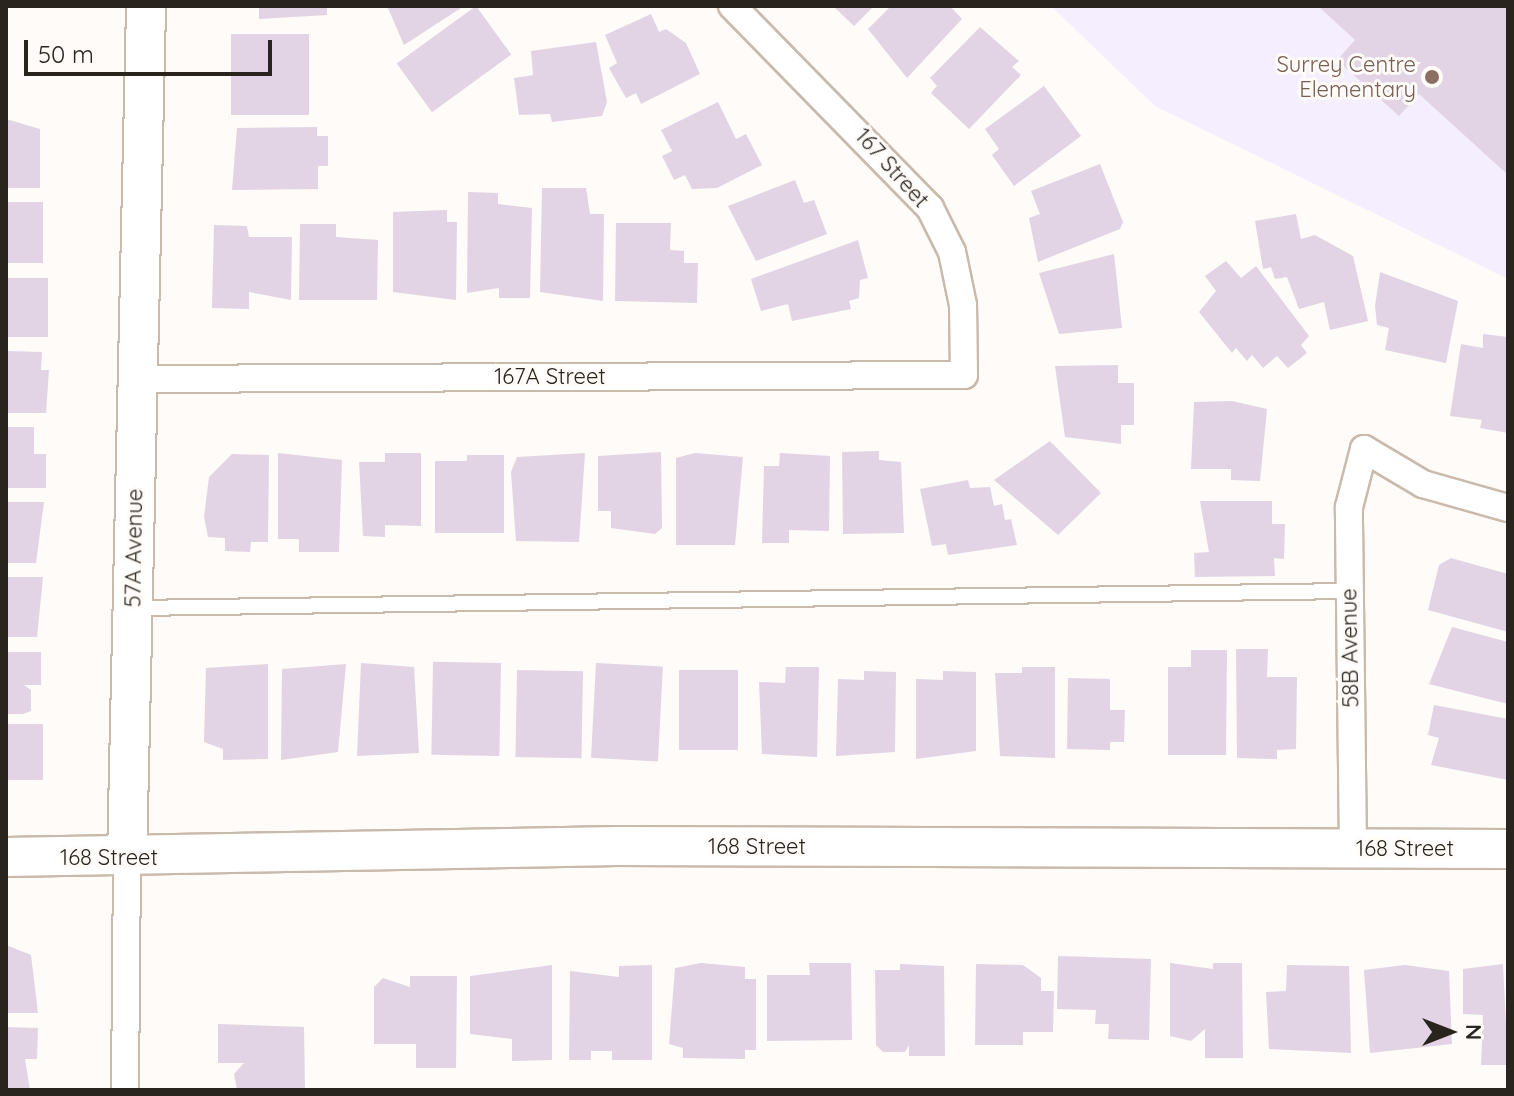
<!DOCTYPE html>
<style>
body{margin:0}
#map{position:relative;width:1514px;height:1096px;overflow:hidden;background:#fefbf8;font-family:Quicksand,sans-serif}
div>[style]{position:absolute}
.education>*{inset:0;background:#f5eeff}
.building>*{inset:0;background:#e2d4e4;transform-origin:0 0}
.roads{filter:drop-shadow(2px 0 #c9baac) drop-shadow(-2px 0 #c9baac) drop-shadow(0 2px #c9baac) drop-shadow(0 -2px #c9baac)}
.lane>*{height:14px;margin:-7px;padding:0 7px;transform-origin:7px;border-radius:7px;background:#fff}
.street>*{height:26px;margin:-13px;padding:0 13px;transform-origin:13px;border-radius:13px;background:#fff}
.secondary>*{height:38px;margin:-19px;padding:0 19px;transform-origin:19px;border-radius:19px;background:#fff}
.dots>*{width:22px;height:22px;translate:-50% -50%;box-sizing:border-box;border:4px solid #fefbf8;border-radius:50%}
span{translate:-50% -50%;white-space:nowrap;text-align:center;line-height:1.15;-webkit-text-stroke:6px #fefbf8;paint-order:stroke}
.education-label{font-size:22px;color:#785e54}
.right{translate:-100% -50%;text-align:right}
.street-label{font-size:22px;color:#29241e}
.frame{position:absolute;inset:0;border:8px solid #29241e;pointer-events:none}
.north{position:absolute;left:1410px;top:992px;width:80px;height:80px;-webkit-text-stroke:6px #fefbf8;paint-order:stroke;rotate:90deg;font-size:22px;font-weight:700;line-height:32px;text-align:center;color:#29241e}
.north::after{content:'';display:block;margin:auto;width:28px;height:36px;background:#29241e;clip-path:polygon(50% 0,100% 100%,50% 72%,0 100%)}
.scale{position:absolute;left:24px;top:40px;width:248px;height:36px;box-sizing:border-box;border:4px solid #29241e;border-top:0;padding-left:10px;font-size:24px;line-height:28px;white-space:nowrap;color:#29241e;-webkit-text-stroke:6px #fefbf8;paint-order:stroke}
</style>
<div id="map">
<div class="education">
<div style="clip-path:polygon(1051px 6px,1508px 6px,1508px 279px,1155px 106px)"></div>
</div>
<div class="building">
<div style="clip-path:polygon(259px 6px,327px 6px,327px 15px,259px 19px)"></div>
<div style="clip-path:polygon(387px 6px,464px 6px,404px 45px)"></div>
<div style="left:476px;top:6px;width:60px;height:98px;rotate:54deg"></div>
<div style="clip-path:polygon(833px 6px,874px 6px,854px 26px)"></div>
<div style="clip-path:polygon(891px 6px,950px 6px,962px 19px,907px 78px,868px 29px)"></div>
<div style="clip-path:polygon(1318px 6px,1508px 6px,1508px 175px,1419px 94px,1399px 116px,1337px 60px,1355px 40px)"></div>
<div style="clip-path:polygon(651px 14px,659px 32px,666px 29px,686px 43px,700px 74px,641px 104px,636px 93px,626px 98px,609px 68px,617px 63px,605px 35px)"></div>
<div style="clip-path:polygon(980px 27px,1019px 61px,1012px 67px,1021px 75px,969px 129px,931px 93px,937px 86px,930px 78px)"></div>
<div style="left:231px;top:34px;width:78px;height:81px"></div>
<div style="clip-path:polygon(596px 42px,607px 102px,602px 116px,552px 122px,550px 114px,519px 115px,514px 78px,533px 75px,531px 51px)"></div>
<div style="clip-path:polygon(1044px 86px,1081px 136px,1014px 186px,992px 155px,999px 149px,985px 129px)"></div>
<div style="clip-path:polygon(718px 102px,736px 139px,746px 134px,762px 165px,717px 188px,692px 189px,685px 175px,674px 180px,662px 156px,672px 151px,661px 130px)"></div>
<div style="clip-path:polygon(6px 119px,40px 129px,40px 188px,6px 188px)"></div>
<div style="clip-path:polygon(317px 127px,317px 136px,328px 136px,328px 166px,318px 166px,318px 189px,232px 190px,237px 128px)"></div>
<div style="clip-path:polygon(1100px 164px,1123px 222px,1120px 229px,1038px 262px,1029px 218px,1040px 214px,1031px 191px)"></div>
<div style="clip-path:polygon(795px 180px,804px 203px,814px 200px,827px 234px,756px 261px,728px 206px)"></div>
<div style="clip-path:polygon(542px 188px,586px 188px,590px 214px,604px 214px,603px 301px,540px 292px)"></div>
<div style="clip-path:polygon(468px 192px,498px 193px,498px 204px,532px 208px,530px 298px,499px 298px,499px 288px,467px 293px)"></div>
<div style="left:6px;top:202px;width:37px;height:61px"></div>
<div style="clip-path:polygon(447px 210px,447px 222px,457px 222px,456px 300px,393px 292px,393px 212px)"></div>
<div style="clip-path:polygon(1296px 214px,1301px 239px,1315px 235px,1353px 256px,1368px 321px,1330px 330px,1324px 302px,1299px 309px,1287px 277px,1275px 279px,1271px 267px,1263px 269px,1255px 221px)"></div>
<div style="clip-path:polygon(616px 223px,671px 223px,670px 250px,684px 251px,684px 263px,698px 263px,697px 303px,615px 301px)"></div>
<div style="clip-path:polygon(300px 224px,336px 224px,336px 237px,378px 240px,377px 300px,299px 300px)"></div>
<div style="clip-path:polygon(214px 225px,247px 226px,249px 237px,292px 237px,291px 300px,249px 292px,249px 309px,212px 308px)"></div>
<div style="clip-path:polygon(858px 240px,868px 278px,860px 280px,859px 298px,849px 301px,851px 309px,792px 321px,788px 304px,761px 311px,751px 279px)"></div>
<div style="clip-path:polygon(1114px 254px,1122px 328px,1059px 334px,1039px 273px)"></div>
<div style="clip-path:polygon(1226px 261px,1241px 278px,1256px 266px,1309px 336px,1301px 345px,1307px 353px,1288px 368px,1277px 356px,1263px 368px,1252px 355px,1247px 361px,1236px 348px,1232px 353px,1199px 312px,1216px 291px,1205px 276px)"></div>
<div style="clip-path:polygon(1380px 272px,1458px 301px,1446px 363px,1385px 350px,1389px 328px,1377px 325px,1375px 306px)"></div>
<div style="left:6px;top:278px;width:42px;height:59px"></div>
<div style="clip-path:polygon(1483px 334px,1508px 337px,1508px 433px,1480px 428px,1482px 420px,1450px 416px,1461px 344px,1483px 348px)"></div>
<div style="clip-path:polygon(6px 351px,42px 352px,41px 370px,49px 370px,46px 413px,6px 413px)"></div>
<div style="clip-path:polygon(1118px 365px,1118px 383px,1134px 383px,1134px 425px,1121px 425px,1121px 444px,1065px 437px,1055px 366px)"></div>
<div style="clip-path:polygon(1232px 401px,1267px 409px,1260px 481px,1231px 480px,1231px 469px,1191px 469px,1194px 402px)"></div>
<div style="clip-path:polygon(6px 427px,34px 427px,34px 454px,46px 454px,46px 488px,6px 488px)"></div>
<div style="clip-path:polygon(1050px 441px,1101px 493px,1058px 535px,994px 480px)"></div>
<div style="clip-path:polygon(879px 451px,879px 460px,901px 462px,904px 533px,843px 534px,842px 452px)"></div>
<div style="clip-path:polygon(661px 452px,662px 528px,655px 534px,611px 528px,611px 511px,598px 511px,598px 456px)"></div>
<div style="clip-path:polygon(278px 453px,342px 460px,339px 552px,299px 552px,299px 539px,278px 539px)"></div>
<div style="clip-path:polygon(385px 453px,421px 453px,421px 526px,385px 525px,385px 537px,363px 536px,359px 462px,385px 462px)"></div>
<div style="clip-path:polygon(585px 453px,579px 542px,516px 541px,511px 472px,517px 457px)"></div>
<div style="clip-path:polygon(695px 453px,743px 457px,735px 545px,676px 545px,676px 458px)"></div>
<div style="clip-path:polygon(780px 453px,830px 456px,829px 531px,789px 530px,789px 543px,762px 543px,764px 466px,779px 466px)"></div>
<div style="clip-path:polygon(232px 454px,269px 455px,268px 542px,251px 542px,250px 552px,225px 551px,225px 538px,208px 537px,204px 517px,209px 477px)"></div>
<div style="clip-path:polygon(467px 455px,504px 455px,504px 533px,435px 533px,435px 461px,467px 461px)"></div>
<div style="clip-path:polygon(968px 480px,970px 488px,990px 487px,994px 506px,1002px 504px,1005px 520px,1011px 519px,1017px 545px,948px 555px,946px 544px,932px 546px,920px 489px)"></div>
<div style="clip-path:polygon(1200px 501px,1272px 501px,1272px 524px,1285px 524px,1284px 559px,1274px 558px,1275px 576px,1195px 577px,1194px 553px,1209px 552px)"></div>
<div style="clip-path:polygon(6px 502px,44px 502px,36px 563px,6px 563px)"></div>
<div style="clip-path:polygon(1451px 558px,1508px 574px,1508px 632px,1428px 610px,1439px 565px)"></div>
<div style="clip-path:polygon(6px 577px,43px 577px,37px 637px,6px 637px)"></div>
<div style="clip-path:polygon(1452px 627px,1508px 642px,1508px 704px,1429px 684px)"></div>
<div style="clip-path:polygon(1236px 649px,1268px 649px,1267px 677px,1297px 677px,1296px 749px,1277px 750px,1277px 759px,1237px 758px)"></div>
<div style="clip-path:polygon(1191px 650px,1227px 650px,1226px 755px,1168px 755px,1168px 667px,1191px 667px)"></div>
<div style="clip-path:polygon(6px 652px,41px 652px,41px 685px,24px 685px,31px 690px,31px 711px,23px 714px,6px 714px)"></div>
<div style="clip-path:polygon(361px 663px,414px 667px,419px 753px,357px 756px)"></div>
<div style="left:501px;top:663px;width:93px;height:68px;rotate:91deg"></div>
<div style="left:596px;top:663px;width:67px;height:95px;rotate:3deg"></div>
<div style="clip-path:polygon(268px 664px,268px 759px,223px 760px,223px 749px,204px 742px,206px 668px)"></div>
<div style="clip-path:polygon(346px 664px,338px 752px,281px 760px,282px 669px)"></div>
<div style="clip-path:polygon(786px 667px,819px 667px,817px 757px,762px 754px,759px 682px,785px 683px)"></div>
<div style="clip-path:polygon(1022px 667px,1055px 667px,1055px 758px,1000px 756px,995px 673px,1022px 673px)"></div>
<div style="left:517px;top:670px;width:66px;height:87px;rotate:1deg"></div>
<div style="left:738px;top:670px;width:80px;height:59px;rotate:90deg"></div>
<div style="clip-path:polygon(864px 671px,896px 672px,895px 752px,836px 756px,838px 679px,864px 680px)"></div>
<div style="clip-path:polygon(943px 671px,976px 672px,976px 751px,916px 759px,916px 679px,943px 680px)"></div>
<div style="clip-path:polygon(1068px 678px,1110px 679px,1110px 710px,1125px 710px,1124px 742px,1110px 742px,1110px 750px,1067px 749px)"></div>
<div style="clip-path:polygon(1434px 705px,1508px 719px,1508px 780px,1431px 765px,1439px 738px,1428px 735px)"></div>
<div style="left:6px;top:724px;width:37px;height:56px"></div>
<div style="clip-path:polygon(6px 945px,31px 955px,38px 1013px,6px 1013px)"></div>
<div style="clip-path:polygon(1058px 956px,1151px 959px,1149px 1040px,1108px 1039px,1109px 1024px,1095px 1024px,1096px 1010px,1057px 1009px)"></div>
<div style="clip-path:polygon(701px 963px,745px 967px,745px 979px,756px 979px,756px 1050px,745px 1050px,745px 1059px,683px 1058px,683px 1048px,669px 1044px,675px 968px)"></div>
<div style="clip-path:polygon(809px 963px,851px 963px,852px 1040px,767px 1041px,767px 975px,810px 975px)"></div>
<div style="clip-path:polygon(1170px 963px,1213px 969px,1213px 963px,1242px 963px,1243px 1058px,1205px 1058px,1205px 1029px,1191px 1041px,1170px 1036px)"></div>
<div style="clip-path:polygon(900px 964px,944px 966px,945px 1056px,909px 1056px,909px 1045px,905px 1052px,883px 1052px,876px 1045px,875px 970px,900px 970px)"></div>
<div style="clip-path:polygon(976px 964px,1023px 965px,1041px 978px,1041px 991px,1054px 991px,1053px 1032px,1023px 1032px,1023px 1045px,975px 1045px)"></div>
<div style="clip-path:polygon(1503px 964px,1508px 1065px,1481px 1065px,1483px 1015px,1463px 1014px,1463px 969px)"></div>
<div style="clip-path:polygon(552px 965px,552px 1060px,512px 1061px,512px 1039px,470px 1034px,470px 976px)"></div>
<div style="clip-path:polygon(652px 965px,652px 1060px,612px 1060px,612px 1051px,591px 1051px,591px 1060px,569px 1060px,570px 971px,619px 977px,619px 966px)"></div>
<div style="clip-path:polygon(1287px 965px,1349px 966px,1351px 1053px,1269px 1049px,1266px 992px,1286px 991px)"></div>
<div style="clip-path:polygon(1405px 965px,1449px 971px,1452px 1044px,1370px 1053px,1364px 970px)"></div>
<div style="clip-path:polygon(410px 976px,457px 976px,456px 1068px,416px 1068px,416px 1044px,374px 1044px,374px 987px,383px 978px,410px 987px)"></div>
<div style="clip-path:polygon(218px 1024px,304px 1027px,305px 1090px,237px 1090px,234px 1074px,244px 1063px,218px 1063px)"></div>
<div style="clip-path:polygon(6px 1027px,38px 1028px,37px 1059px,25px 1059px,30px 1090px,6px 1090px)"></div>
</div>
<div class="roads">
<div class="lane">
<div style="left:133px;top:608px;width:1216px;rotate:-0.8deg"></div>
</div>
<div class="street">
<div style="left:137px;top:379px;width:827px;rotate:-0.28deg"></div>
<div style="left:964px;top:375px;width:70px;rotate:-90.8deg"></div>
<div style="left:963px;top:305px;width:54px;rotate:-101.7deg"></div>
<div style="left:952px;top:252px;width:49px;rotate:-116.6deg"></div>
<div style="left:930px;top:208px;width:283px;rotate:-134.4deg"></div>
<div style="left:1353px;top:849px;width:342px;rotate:-90.7deg"></div>
<div style="left:1349px;top:507px;width:60px;rotate:-75.5deg"></div>
<div style="left:1364px;top:449px;width:69px;rotate:30.7deg"></div>
<div style="left:1423px;top:484px;width:88px;rotate:15.8deg"></div>
<div style="left:125px;top:1090px;width:232px;rotate:-89.5deg"></div>
</div>
<div class="secondary">
<div style="left:6px;top:857px;width:611px;rotate:-1.03deg"></div>
<div style="left:617px;top:846px;width:891px;rotate:0.19deg"></div>
<div style="left:127px;top:858px;width:852px;rotate:-88.72deg"></div>
</div>
</div>
<div class="dots">
<div style="left:1432px;top:77px;background:#8d6e63"></div>
</div>
<div class="education-label">
<span class="right" style="left:1416px;top:77px">Surrey Centre<br>Elementary</span>
</div>
<div class="street-label">
<span style="left:892px;top:168px;rotate:48deg">167 Street</span>
<span style="left:550px;top:377px">167A Street</span>
<span style="left:134px;top:548px;rotate:-89deg">57A Avenue</span>
<span style="left:1350px;top:648px;rotate:-91deg">58B Avenue</span>
<span style="left:757px;top:847px">168 Street</span>
<span style="left:1405px;top:849px">168 Street</span>
<span style="left:109px;top:858px">168 Street</span>
</div>
<div class="frame"></div>
<div class="north">N</div>
<div class="scale">50 m</div>
</div>
